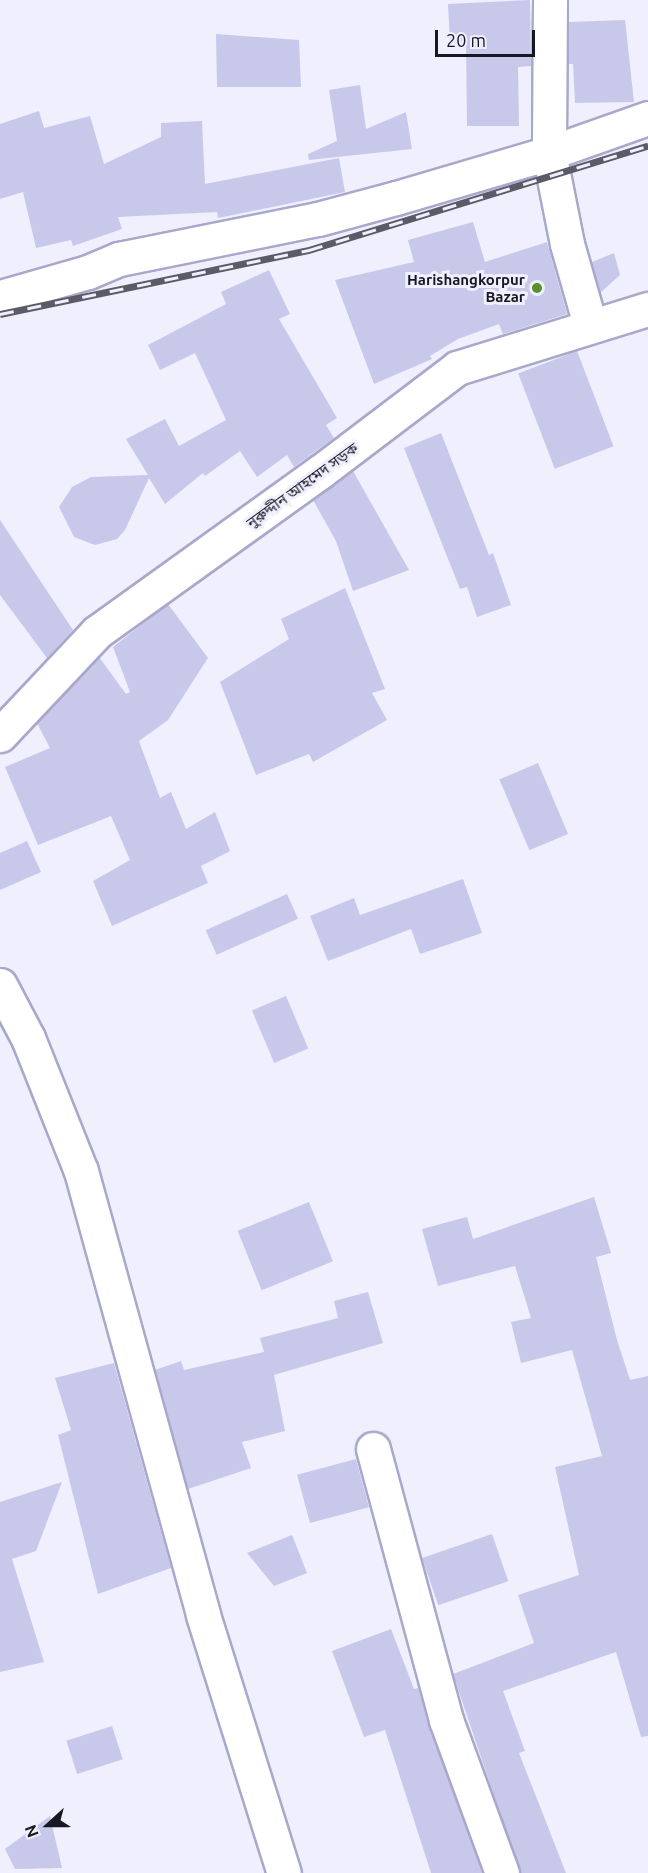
<!DOCTYPE html>
<meta charset="utf-8">
<style>
body{margin:0}
#map{position:relative;width:648px;height:1873px;overflow:hidden;background:#efeffd;font-family:Ubuntu,"Noto Sans Bengali",sans-serif}
div>[style]{position:absolute}
.building>*{inset:0;background:#c8c8eb;transform-origin:0 0}
.roads{filter:drop-shadow(2px 0 #a9a8cb) drop-shadow(-2px 0 #a9a8cb) drop-shadow(0 2px #a9a8cb) drop-shadow(0 -2px #a9a8cb)}
.street>*{height:33px;margin:-16.5px;padding:0 16.5px;transform-origin:16.5px;border-radius:16.5px;background:#fff}
.secondary>*{height:33px;margin:-16.5px;padding:0 16.5px;transform-origin:16.5px;border-radius:16.5px;background:#fff}
.rail>*{height:7px;margin-top:-3.5px;transform-origin:0;background:repeating-linear-gradient(90deg,#efeffd 0 14px,#5b5b67 0 28px);box-sizing:border-box;border-block:2px solid #5b5b67}
.dots>*{width:16px;height:16px;translate:-50% -50%;box-sizing:border-box;border:3px solid #efeffd;border-radius:50%}
span{translate:-50% -50%;white-space:nowrap;text-align:center;line-height:1.15;-webkit-text-stroke:6px #efeffd;paint-order:stroke}
.poi-label{font-size:15px;color:#181824;font-weight:700}
.right{translate:-100% -50%;text-align:right}
.street-label{font-size:15px;color:#181824}
.north{position:absolute;left:18px;top:1795px;width:60px;height:60px;-webkit-text-stroke:4px #efeffd;paint-order:stroke;rotate:249deg;font-size:16px;font-weight:700;line-height:24px;text-align:center;color:#181824}
.north::after{content:'';display:block;margin:auto;width:21px;height:27px;background:#181824;clip-path:polygon(50% 0,100% 100%,50% 72%,0 100%)}
.scale{position:absolute;left:435px;top:30px;width:100px;height:27px;box-sizing:border-box;border:3px solid #181824;border-top:0;padding-left:8px;font-size:18px;line-height:21px;white-space:nowrap;color:#181824;-webkit-text-stroke:4px #efeffd;paint-order:stroke}
</style>
<div id="map">
<div class="building">
<div style="clip-path:polygon(530px 0,531px 66px,518px 67px,519px 126px,467px 126px,466px 41px,450px 43px,448px 4px)"></div>
<div style="clip-path:polygon(625px 20px,634px 102px,575px 103px,573px 64px,568px 64px,569px 22px)"></div>
<div style="clip-path:polygon(216px 34px,299px 40px,301px 87px,217px 87px)"></div>
<div style="clip-path:polygon(360px 85px,366px 129px,406px 112px,412px 149px,309px 160px,308px 154px,337px 141px,329px 90px)"></div>
<div style="clip-path:polygon(39px 111px,44px 128px,90px 116px,104px 164px,161px 137px,161px 123px,202px 121px,205px 184px,339px 158px,345px 192px,218px 218px,217px 212px,118px 217px,122px 229px,73px 246px,71px 240px,36px 248px,23px 192px,0 199px,0 124px)"></div>
<div style="clip-path:polygon(473px 222px,485px 262px,547px 242px,567px 314px,503px 334px,499px 324px,458px 339px,430px 356px,432px 359px,374px 384px,335px 280px,414px 262px,408px 240px)"></div>
<div style="clip-path:polygon(614px 253px,620px 275px,600px 293px,592px 262px)"></div>
<div style="clip-path:polygon(269px 270px,290px 314px,279px 319px,337px 418px,326px 425px,334px 438px,294px 467px,287px 455px,257px 477px,240px 451px,205px 476px,203px 473px,165px 504px,149px 478px,125px 530px,117px 539px,95px 545px,74px 537px,59px 507px,72px 487px,91px 477px,148px 475px,126px 439px,165px 419px,179px 446px,226px 420px,195px 353px,160px 370px,148px 345px,226px 304px,221px 292px)"></div>
<div style="left:577px;top:351px;width:102px;height:63px;rotate:69deg"></div>
<div style="clip-path:polygon(441px 433px,489px 555px,493px 553px,511px 605px,477px 617px,467px 587px,460px 589px,404px 448px)"></div>
<div style="clip-path:polygon(353px 471px,409px 570px,353px 591px,336px 541px,313px 500px)"></div>
<div style="clip-path:polygon(0 520px,73px 630px,47px 658px,0 595px)"></div>
<div style="clip-path:polygon(345px 588px,385px 689px,372px 693px,387px 720px,313px 762px,309px 754px,256px 775px,220px 682px,289px 639px,281px 619px)"></div>
<div style="clip-path:polygon(168px 604px,208px 658px,168px 720px,139px 741px,160px 798px,171px 792px,186px 829px,215px 812px,230px 851px,201px 866px,208px 883px,112px 926px,93px 881px,130px 860px,111px 816px,38px 845px,5px 767px,50px 748px,37px 723px,99px 657px,126px 694px,130px 692px,113px 647px)"></div>
<div style="left:538px;top:763px;width:77px;height:42px;rotate:67deg"></div>
<div style="clip-path:polygon(27px 841px,41px 872px,0 890px,0 853px)"></div>
<div style="clip-path:polygon(463px 879px,482px 933px,420px 954px,411px 929px,328px 961px,310px 916px,354px 898px,360px 915px)"></div>
<div style="left:287px;top:894px;width:27px;height:89px;rotate:66deg"></div>
<div style="left:286px;top:996px;width:57px;height:37px;rotate:67deg"></div>
<div style="clip-path:polygon(594px 1197px,611px 1253px,596px 1257px,617px 1340px,630px 1380px,648px 1376px,648px 1736px,641px 1737px,616px 1652px,503px 1691px,525px 1751px,519px 1753px,566px 1873px,520px 1873px,453px 1674px,534px 1643px,518px 1595px,579px 1575px,555px 1467px,602px 1456px,572px 1350px,521px 1363px,511px 1322px,531px 1318px,515px 1266px,438px 1286px,422px 1229px,467px 1217px,473px 1239px)"></div>
<div style="left:309px;top:1202px;width:64px;height:77px;rotate:68deg"></div>
<div style="clip-path:polygon(368px 1292px,383px 1343px,274px 1375px,285px 1431px,242px 1442px,251px 1468px,188px 1489px,155px 1370px,181px 1361px,184px 1370px,264px 1352px,260px 1338px,338px 1318px,334px 1301px)"></div>
<div style="clip-path:polygon(114px 1363px,171px 1568px,98px 1594px,58px 1435px,71px 1430px,55px 1378px)"></div>
<div style="left:356px;top:1459px;width:50px;height:61px;rotate:75deg"></div>
<div style="clip-path:polygon(62px 1482px,36px 1551px,12px 1559px,44px 1662px,0 1672px,0 1502px)"></div>
<div style="left:492px;top:1534px;width:50px;height:74px;rotate:71deg"></div>
<div style="clip-path:polygon(292px 1535px,307px 1573px,274px 1586px,247px 1553px)"></div>
<div style="clip-path:polygon(391px 1629px,414px 1689px,418px 1688px,482px 1873px,431px 1873px,385px 1730px,364px 1737px,332px 1651px)"></div>
<div style="left:112px;top:1726px;width:35px;height:48px;rotate:72deg"></div>
<div style="clip-path:polygon(50px 1816px,62px 1868px,15px 1869px,5px 1849px)"></div>
</div>
<div class="roads">
<div class="street">
<div style="left:550px;top:0;width:153px;rotate:90.4deg"></div>
<div style="left:549px;top:153px;width:93px;rotate:78.8deg"></div>
<div style="left:567px;top:244px;width:84px;rotate:74.1deg"></div>
<div style="left:0;top:297px;width:91px;rotate:-15.9deg"></div>
<div style="left:88px;top:272px;width:34px;rotate:-23deg"></div>
<div style="left:119px;top:259px;width:203px;rotate:-11.4deg"></div>
<div style="left:318px;top:219px;width:81px;rotate:-15.1deg"></div>
<div style="left:396px;top:198px;width:159px;rotate:-16.4deg"></div>
<div style="left:549px;top:153px;width:105px;rotate:-19.5deg"></div>
<div style="left:0;top:985px;width:60px;rotate:62.2deg"></div>
<div style="left:28px;top:1038px;width:143px;rotate:68.3deg"></div>
<div style="left:81px;top:1171px;width:460px;rotate:74.6deg"></div>
<div style="left:203px;top:1615px;width:270px;rotate:72.6deg"></div>
<div style="left:373px;top:1449px;width:281px;rotate:74.9deg"></div>
<div style="left:446px;top:1720px;width:163px;rotate:69.9deg"></div>
</div>
<div class="secondary">
<div style="left:0;top:735px;width:141px;rotate:-46.7deg"></div>
<div style="left:97px;top:632px;width:274px;rotate:-35.7deg"></div>
<div style="left:320px;top:472px;width:172px;rotate:-37.2deg"></div>
<div style="left:457px;top:368px;width:200px;rotate:-17.2deg"></div>
</div>
</div>
<div class="rail">
<div style="left:0;top:314px;width:316px;rotate:-11.7deg"></div>
<div style="left:309px;top:250px;width:355px;rotate:-17.1deg"></div>
</div>
<div class="dots">
<div style="left:537px;top:288px;background:#59902b"></div>
</div>
<div class="poi-label">
<span class="right" style="left:525px;top:288px">Harishangkorpur<br>Bazar</span>
</div>
<div class="street-label">
<span style="left:302px;top:485px;rotate:-36deg">নুরুদ্দীন আহমেদ সড়ক</span>
</div>
<div class="north">N</div>
<div class="scale">20 m</div>
</div>
